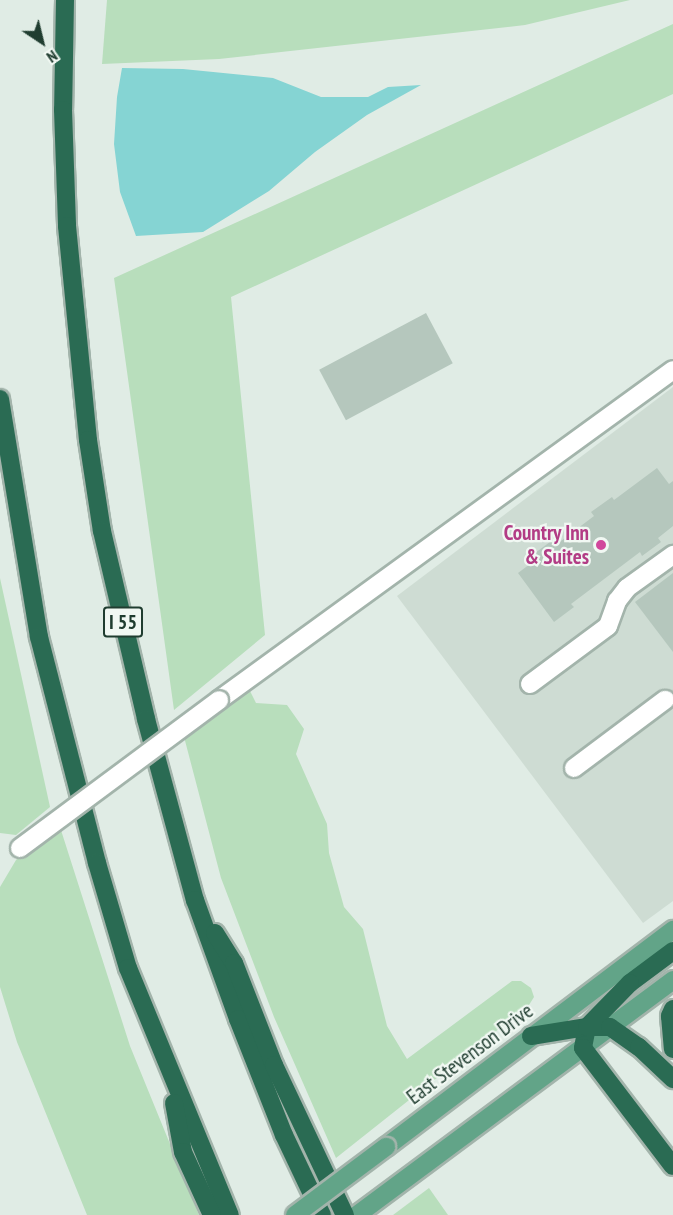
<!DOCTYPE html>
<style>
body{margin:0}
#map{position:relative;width:673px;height:1215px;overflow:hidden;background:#e0ece5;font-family:"PT Sans Narrow",sans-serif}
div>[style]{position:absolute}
.built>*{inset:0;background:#cedcd3}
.green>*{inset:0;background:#b8debc}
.water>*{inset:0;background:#85d4d3}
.building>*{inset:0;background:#b5c7bd;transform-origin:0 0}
.roads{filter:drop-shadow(2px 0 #a3b4ab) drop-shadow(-2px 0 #a3b4ab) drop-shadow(0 2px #a3b4ab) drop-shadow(0 -2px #a3b4ab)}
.minor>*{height:18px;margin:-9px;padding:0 9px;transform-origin:9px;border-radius:9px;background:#fff}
.major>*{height:18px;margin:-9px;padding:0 9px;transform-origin:9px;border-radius:9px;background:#62a488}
.highway>*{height:18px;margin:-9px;padding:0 9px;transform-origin:9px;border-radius:9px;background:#2a6b53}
.bridges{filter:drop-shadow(2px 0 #a3b4ab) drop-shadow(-2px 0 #a3b4ab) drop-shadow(0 2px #a3b4ab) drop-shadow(0 -2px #a3b4ab)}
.minor-bridge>*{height:18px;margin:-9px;padding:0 9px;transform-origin:9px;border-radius:9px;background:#fff}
.major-bridge>*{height:18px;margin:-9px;padding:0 9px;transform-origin:9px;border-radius:9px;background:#62a488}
.dots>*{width:16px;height:16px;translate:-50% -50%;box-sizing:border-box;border:3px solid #f1f8f3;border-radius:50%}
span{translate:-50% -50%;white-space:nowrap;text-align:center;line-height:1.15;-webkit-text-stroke:4.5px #f1f8f3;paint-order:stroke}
.shield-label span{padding:2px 4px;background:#f1f8f3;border:2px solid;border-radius:4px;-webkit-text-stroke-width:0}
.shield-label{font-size:20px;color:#203d30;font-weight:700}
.hotel-label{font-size:21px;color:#b23c85;font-weight:700}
.right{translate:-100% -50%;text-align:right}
.street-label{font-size:21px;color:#203d30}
.north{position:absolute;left:12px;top:12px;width:60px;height:60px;-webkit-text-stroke:4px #f1f8f3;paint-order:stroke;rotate:145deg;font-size:16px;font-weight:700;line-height:24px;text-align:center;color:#203d30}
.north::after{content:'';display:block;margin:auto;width:21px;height:27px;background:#203d30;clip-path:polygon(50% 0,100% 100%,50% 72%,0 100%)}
</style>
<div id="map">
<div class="built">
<div style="clip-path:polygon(673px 387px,673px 901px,643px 923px,397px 596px)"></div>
</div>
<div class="green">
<div style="clip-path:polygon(107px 0,630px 0,525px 25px,219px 59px,102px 64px)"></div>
<div style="clip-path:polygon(673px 24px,673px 94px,231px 297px,265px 635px,174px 710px,114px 278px)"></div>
<div style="clip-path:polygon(0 578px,50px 807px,16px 835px,0 833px)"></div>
<div style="clip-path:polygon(246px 683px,256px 703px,287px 705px,304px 729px,296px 754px,327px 824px,329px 853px,344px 907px,363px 929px,387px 1026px,407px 1059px,512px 981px,521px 981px,531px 988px,534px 997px,529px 1005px,336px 1158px,274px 1017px,221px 878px,183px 733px)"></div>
<div style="clip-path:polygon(60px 827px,130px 1046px,199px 1215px,87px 1215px,17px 1042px,0 987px,0 887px,16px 860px)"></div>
<div style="clip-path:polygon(429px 1188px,448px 1215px,393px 1215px)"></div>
</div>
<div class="water">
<div style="clip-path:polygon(122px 68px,183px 69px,273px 78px,321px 97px,368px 97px,388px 87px,421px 85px,367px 115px,315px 152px,269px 191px,203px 232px,136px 236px,120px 192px,114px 144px,117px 97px)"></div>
</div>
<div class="building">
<div style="left:426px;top:313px;width:57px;height:121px;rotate:62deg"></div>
<div style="clip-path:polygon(657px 468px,669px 484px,673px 481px,673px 526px,658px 538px,661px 542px,642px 556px,640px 552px,571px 604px,574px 607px,554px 622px,518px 573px,534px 561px,531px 556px,554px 539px,557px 544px,594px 516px,591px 512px,612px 497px,614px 500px)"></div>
<div style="clip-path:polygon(673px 573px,673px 652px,635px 602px)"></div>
</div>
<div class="roads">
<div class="minor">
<div style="left:530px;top:684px;width:97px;rotate:-36.6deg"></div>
<div style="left:608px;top:626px;width:27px;rotate:-70deg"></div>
<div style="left:617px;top:601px;width:16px;rotate:-52deg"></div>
<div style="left:627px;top:588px;width:57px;rotate:-35.7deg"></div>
<div style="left:219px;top:700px;width:561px;rotate:-36.01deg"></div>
<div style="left:574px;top:768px;width:114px;rotate:-36.8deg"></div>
</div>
<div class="major">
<div style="left:386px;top:1147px;width:360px;rotate:-37.1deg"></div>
<div style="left:357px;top:1215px;width:394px;rotate:-36.6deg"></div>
</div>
<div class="highway">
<div style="left:65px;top:0;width:110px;rotate:91deg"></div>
<div style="left:63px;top:110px;width:116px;rotate:88deg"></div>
<div style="left:67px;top:226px;width:215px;rotate:84.4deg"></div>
<div style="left:88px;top:440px;width:92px;rotate:81.3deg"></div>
<div style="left:102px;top:531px;width:193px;rotate:76.8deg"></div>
<div style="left:146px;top:719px;width:188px;rotate:74.9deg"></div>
<div style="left:195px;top:900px;width:127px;rotate:70.1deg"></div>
<div style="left:238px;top:1019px;width:125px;rotate:68.4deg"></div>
<div style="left:284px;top:1135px;width:89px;rotate:64.6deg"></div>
<div style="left:0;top:399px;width:241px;rotate:80.7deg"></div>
<div style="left:39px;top:637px;width:233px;rotate:75.6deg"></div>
<div style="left:97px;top:863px;width:109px;rotate:73.6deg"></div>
<div style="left:128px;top:968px;width:267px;rotate:67.6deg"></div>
<div style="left:215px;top:933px;width:36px;rotate:58deg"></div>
<div style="left:234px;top:963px;width:110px;rotate:68.6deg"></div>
<div style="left:274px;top:1065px;width:166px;rotate:64.7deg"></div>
<div style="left:673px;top:951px;width:54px;rotate:143.3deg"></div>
<div style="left:630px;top:983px;width:62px;rotate:134.3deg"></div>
<div style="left:587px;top:1027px;width:21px;rotate:101deg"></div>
<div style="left:583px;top:1048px;width:148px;rotate:52.7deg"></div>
<div style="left:673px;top:1009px;width:8px;rotate:113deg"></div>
<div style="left:670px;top:1016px;width:33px;rotate:85deg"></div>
<div style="left:531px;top:1036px;width:57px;rotate:-9.1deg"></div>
<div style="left:587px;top:1027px;width:23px"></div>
<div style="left:610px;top:1027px;width:35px;rotate:35deg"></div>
<div style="left:639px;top:1047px;width:47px;rotate:43.3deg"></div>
<div style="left:174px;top:1103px;width:50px;rotate:79.6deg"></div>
<div style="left:183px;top:1152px;width:69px;rotate:65.3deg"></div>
</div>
</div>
<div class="bridges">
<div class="minor-bridge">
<div style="left:20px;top:848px;width:248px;rotate:-36.6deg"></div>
</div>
<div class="major-bridge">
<div style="left:295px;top:1215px;width:114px;rotate:-36.8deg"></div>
</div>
</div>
<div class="dots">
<div style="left:601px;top:545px;background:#d1479c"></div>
</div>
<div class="shield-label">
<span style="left:123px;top:622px">I 55</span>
</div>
<div class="hotel-label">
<span class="right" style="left:589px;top:545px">Country Inn<br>&amp; Suites</span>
</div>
<div class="street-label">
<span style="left:470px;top:1054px;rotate:-37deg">East Stevenson Drive</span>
</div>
<div class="north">N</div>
</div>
